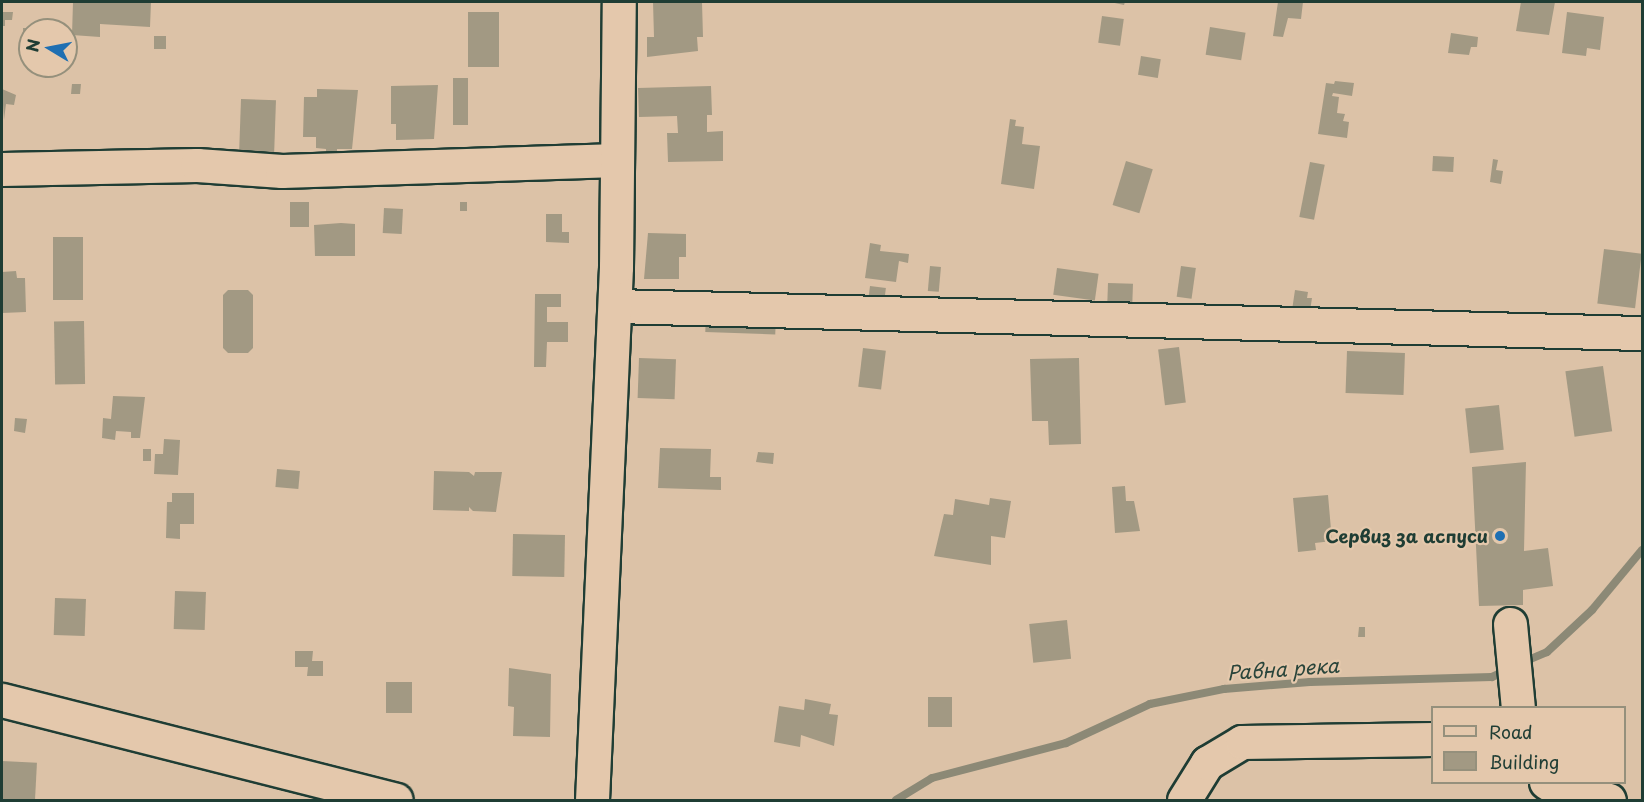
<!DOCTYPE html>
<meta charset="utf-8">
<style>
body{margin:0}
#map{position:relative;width:1644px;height:802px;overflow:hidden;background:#dcc2a7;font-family:"Playpen Sans",sans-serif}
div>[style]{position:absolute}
.stream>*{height:8px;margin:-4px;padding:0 4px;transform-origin:4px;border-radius:4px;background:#8c8976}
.building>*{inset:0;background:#a29983;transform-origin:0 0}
.roads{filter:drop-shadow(2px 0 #1f3d34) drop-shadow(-2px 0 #1f3d34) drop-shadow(0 2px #1f3d34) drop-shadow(0 -2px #1f3d34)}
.minor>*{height:33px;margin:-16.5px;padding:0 16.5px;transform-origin:16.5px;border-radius:16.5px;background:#e4c8ac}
.dots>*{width:16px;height:16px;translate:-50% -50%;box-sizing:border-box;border:3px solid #e4c8ac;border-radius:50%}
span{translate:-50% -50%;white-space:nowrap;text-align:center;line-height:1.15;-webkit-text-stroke:4.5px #e4c8ac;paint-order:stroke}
.poi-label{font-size:18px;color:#1f3d34;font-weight:700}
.right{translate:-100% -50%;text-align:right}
.water-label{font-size:20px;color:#2a453b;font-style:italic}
.frame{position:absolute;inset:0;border:3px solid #1f3d34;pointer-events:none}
.legend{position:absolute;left:1431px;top:706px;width:195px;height:78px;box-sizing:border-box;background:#e4c8ac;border:2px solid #95907c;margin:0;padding:8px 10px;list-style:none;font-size:18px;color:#1f3d34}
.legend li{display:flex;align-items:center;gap:12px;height:30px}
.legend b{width:30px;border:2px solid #95907c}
.north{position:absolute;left:18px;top:18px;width:60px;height:60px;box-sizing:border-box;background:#e4c8ac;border:2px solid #95907c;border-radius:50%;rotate:280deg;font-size:16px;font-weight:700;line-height:24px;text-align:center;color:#1f3d34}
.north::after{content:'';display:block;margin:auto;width:21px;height:27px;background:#1f6fb2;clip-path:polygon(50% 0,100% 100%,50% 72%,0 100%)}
</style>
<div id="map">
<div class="stream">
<div style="left:1521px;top:663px;width:28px;rotate:-23deg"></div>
<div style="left:1547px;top:652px;width:62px;rotate:-43deg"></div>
<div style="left:1592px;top:610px;width:78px;rotate:-50.2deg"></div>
<div style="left:896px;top:800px;width:42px;rotate:-31.4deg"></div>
<div style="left:932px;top:778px;width:138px;rotate:-14.6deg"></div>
<div style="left:1066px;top:743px;width:93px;rotate:-24.9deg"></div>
<div style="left:1150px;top:704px;width:76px;rotate:-11.5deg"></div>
<div style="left:1224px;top:689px;width:86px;rotate:-4.7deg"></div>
<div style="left:1310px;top:682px;width:182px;rotate:-1.6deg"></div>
<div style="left:1492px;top:677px;width:14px;rotate:-25deg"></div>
</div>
<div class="building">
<div style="clip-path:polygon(73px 2px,151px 2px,150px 27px,100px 24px,100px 37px,72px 35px)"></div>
<div style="clip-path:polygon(653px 2px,702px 2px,703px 37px,697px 37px,698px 51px,647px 57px,647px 37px,654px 37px)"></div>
<div style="clip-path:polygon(1110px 2px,1125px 2px,1124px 5px)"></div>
<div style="clip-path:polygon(1278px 2px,1303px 2px,1301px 19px,1288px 18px,1283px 37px,1273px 36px)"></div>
<div style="clip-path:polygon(1521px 2px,1555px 2px,1549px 35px,1516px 31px)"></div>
<div style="clip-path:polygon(2px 12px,13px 12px,12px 20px,5px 20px,5px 26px,2px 26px)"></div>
<div style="left:468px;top:12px;width:31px;height:55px"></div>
<div style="clip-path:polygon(1567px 12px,1604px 17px,1600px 50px,1587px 48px,1586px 56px,1562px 53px)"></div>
<div style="left:1102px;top:16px;width:22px;height:27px;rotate:8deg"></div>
<div style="left:1210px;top:27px;width:36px;height:28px;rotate:9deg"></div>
<div style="left:23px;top:28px;width:7px;height:25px"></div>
<div style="clip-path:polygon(1451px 33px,1478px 37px,1477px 47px,1471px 47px,1469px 55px,1448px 53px)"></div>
<div style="left:154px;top:36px;width:12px;height:13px"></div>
<div style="left:1141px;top:56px;width:20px;height:19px;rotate:9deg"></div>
<div style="left:453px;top:78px;width:15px;height:47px"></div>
<div style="clip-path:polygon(1335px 81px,1354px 83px,1352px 96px,1333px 93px,1332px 96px,1339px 97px,1337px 113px,1345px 114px,1343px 121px,1349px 122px,1347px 138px,1318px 134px,1326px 83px,1334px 84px)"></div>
<div style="clip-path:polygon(72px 84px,81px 84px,80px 94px,71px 94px)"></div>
<div style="clip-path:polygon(438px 85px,434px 139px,396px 140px,396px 124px,391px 124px,391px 86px)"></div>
<div style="clip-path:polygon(711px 86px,712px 115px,707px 115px,707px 132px,723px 131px,723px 161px,668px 162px,667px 133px,678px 133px,677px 116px,639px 117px,638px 88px)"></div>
<div style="clip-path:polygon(2px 89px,16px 95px,14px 105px,6px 104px,4px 120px)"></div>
<div style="clip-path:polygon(317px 89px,358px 90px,352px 149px,337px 149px,337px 156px,326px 156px,326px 149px,316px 148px,316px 137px,303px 137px,304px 97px,317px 97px)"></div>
<div style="left:241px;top:99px;width:35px;height:56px;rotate:2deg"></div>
<div style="clip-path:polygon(1010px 119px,1016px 120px,1015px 126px,1024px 127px,1022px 144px,1040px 146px,1034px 189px,1001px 184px)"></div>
<div style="left:1433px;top:156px;width:21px;height:15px;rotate:3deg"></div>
<div style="clip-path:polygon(1493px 159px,1498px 160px,1496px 170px,1503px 171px,1501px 184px,1490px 182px)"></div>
<div style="left:1126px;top:161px;width:28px;height:46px;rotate:17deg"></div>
<div style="left:1310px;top:162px;width:15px;height:56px;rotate:11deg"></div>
<div style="left:290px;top:202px;width:19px;height:25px"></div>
<div style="left:460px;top:202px;width:7px;height:9px"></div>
<div style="left:384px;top:208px;width:19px;height:25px;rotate:3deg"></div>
<div style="clip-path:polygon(546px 214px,562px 214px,562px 232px,569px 232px,569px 243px,546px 242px)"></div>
<div style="clip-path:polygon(341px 223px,355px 224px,355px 256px,315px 256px,314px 225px)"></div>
<div style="clip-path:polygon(648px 233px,686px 234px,686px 257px,679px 257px,679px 279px,644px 279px)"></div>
<div style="left:53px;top:237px;width:30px;height:63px"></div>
<div style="clip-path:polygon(870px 243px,881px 245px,880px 251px,909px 254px,908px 263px,899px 261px,896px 282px,865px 278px)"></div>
<div style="left:1604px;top:249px;width:38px;height:55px;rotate:7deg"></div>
<div style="left:930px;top:266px;width:11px;height:25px;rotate:5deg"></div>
<div style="left:1181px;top:266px;width:15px;height:31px;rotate:8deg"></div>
<div style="left:1057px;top:268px;width:42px;height:27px;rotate:8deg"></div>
<div style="clip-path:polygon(16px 271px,17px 278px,25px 278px,26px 312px,2px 313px,2px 272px)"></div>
<div style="left:1108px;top:283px;width:25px;height:28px;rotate:2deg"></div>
<div style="left:870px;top:286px;width:16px;height:12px;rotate:7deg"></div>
<div style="clip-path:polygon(228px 290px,248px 290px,253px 295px,253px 348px,248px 353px,228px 353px,223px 348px,223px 295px)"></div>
<div style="clip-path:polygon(1295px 290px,1308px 292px,1307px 298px,1312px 298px,1310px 311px,1291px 317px)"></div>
<div style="clip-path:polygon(535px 294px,561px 294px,561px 307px,547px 307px,547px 322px,568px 322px,568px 342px,547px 342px,546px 367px,534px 367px)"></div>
<div style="left:706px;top:312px;width:70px;height:20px;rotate:2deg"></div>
<div style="left:84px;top:321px;width:63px;height:30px;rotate:89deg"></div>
<div style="left:1179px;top:347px;width:56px;height:21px;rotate:83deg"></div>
<div style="left:863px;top:348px;width:23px;height:39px;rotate:7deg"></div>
<div style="left:1347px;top:351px;width:58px;height:42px;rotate:2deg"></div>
<div style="left:639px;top:358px;width:37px;height:40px;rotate:2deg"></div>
<div style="clip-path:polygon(1079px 358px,1081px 444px,1049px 445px,1048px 421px,1032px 421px,1030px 359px)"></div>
<div style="left:1603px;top:366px;width:66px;height:38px;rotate:82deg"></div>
<div style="clip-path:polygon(113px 396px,145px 397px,140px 438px,131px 438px,131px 432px,116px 431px,115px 440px,102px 438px,103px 418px,111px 419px)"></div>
<div style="left:1499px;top:405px;width:45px;height:34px;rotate:84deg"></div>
<div style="clip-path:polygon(15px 418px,27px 419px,25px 433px,14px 431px)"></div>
<div style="clip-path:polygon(164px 439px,180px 440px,178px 475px,154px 474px,155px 454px,163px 454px)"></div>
<div style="clip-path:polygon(660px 448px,711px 449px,710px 477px,721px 477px,721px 490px,658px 488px)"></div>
<div style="left:143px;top:449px;width:8px;height:12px"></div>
<div style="clip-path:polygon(758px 452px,774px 453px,773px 464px,756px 462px)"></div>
<div style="clip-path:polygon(1526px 462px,1524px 551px,1548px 548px,1553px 586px,1523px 590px,1523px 605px,1479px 606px,1472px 467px)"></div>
<div style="left:277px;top:469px;width:23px;height:18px;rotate:5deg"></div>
<div style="clip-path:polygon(434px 471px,469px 472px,474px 476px,475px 472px,502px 472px,496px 512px,473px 511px,469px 507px,469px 511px,433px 510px)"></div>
<div style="clip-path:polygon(1125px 486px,1126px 501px,1134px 501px,1140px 531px,1115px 533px,1112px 487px)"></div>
<div style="clip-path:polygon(172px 493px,194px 493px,194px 524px,180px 524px,180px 539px,166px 538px,167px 502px,172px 502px)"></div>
<div style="clip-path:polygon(1328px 495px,1332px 541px,1315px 543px,1316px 550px,1298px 552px,1293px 498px)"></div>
<div style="clip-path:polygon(990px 498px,1011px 501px,1005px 538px,991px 536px,991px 565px,934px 556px,944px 514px,953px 515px,955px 499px,989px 505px)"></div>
<div style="left:513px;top:534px;width:52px;height:42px;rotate:1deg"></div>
<div style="left:175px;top:591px;width:31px;height:38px;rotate:2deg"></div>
<div style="left:55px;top:598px;width:31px;height:37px;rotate:2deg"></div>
<div style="left:1067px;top:620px;width:39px;height:38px;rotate:84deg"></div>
<div style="clip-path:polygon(1359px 627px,1365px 627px,1365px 637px,1358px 637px)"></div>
<div style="clip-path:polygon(295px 651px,313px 651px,312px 661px,323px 661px,323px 676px,307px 676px,308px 667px,295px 667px)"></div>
<div style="clip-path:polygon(509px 668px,551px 674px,550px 737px,513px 736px,514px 707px,508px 706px)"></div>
<div style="left:386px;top:682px;width:26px;height:31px"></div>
<div style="left:928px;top:697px;width:24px;height:30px"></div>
<div style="clip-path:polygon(805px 699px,831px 704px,829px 714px,838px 715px,834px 746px,801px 735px,800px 747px,774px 742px,779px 706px,804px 710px)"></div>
<div style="left:2px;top:761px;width:35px;height:39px;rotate:3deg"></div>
</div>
<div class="roads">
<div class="minor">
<div style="left:2px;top:169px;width:195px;rotate:-1.2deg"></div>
<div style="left:197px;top:165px;width:85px;rotate:4deg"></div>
<div style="left:282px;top:171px;width:335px;rotate:-1.9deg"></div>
<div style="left:615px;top:306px;width:1027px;rotate:1.51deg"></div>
<div style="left:1510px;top:624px;width:84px;rotate:84.6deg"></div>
<div style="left:2px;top:700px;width:406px;rotate:14.2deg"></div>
<div style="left:1546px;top:782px;width:13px;rotate:32deg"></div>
<div style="left:1557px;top:789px;width:53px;rotate:11.9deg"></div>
<div style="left:592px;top:800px;width:534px;rotate:-87.42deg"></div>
<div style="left:616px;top:267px;width:265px;rotate:-89.4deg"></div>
<div style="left:1184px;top:800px;width:44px;rotate:-58.1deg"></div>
<div style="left:1207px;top:763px;width:41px;rotate:-31deg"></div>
<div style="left:1242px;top:742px;width:190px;rotate:-0.9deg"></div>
</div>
</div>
<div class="dots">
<div style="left:1500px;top:536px;background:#1f6fb2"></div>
</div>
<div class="poi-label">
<span class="right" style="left:1488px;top:536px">Сервиз за аспуси</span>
</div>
<div class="water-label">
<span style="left:1283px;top:669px;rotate:-4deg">Равна река</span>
</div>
<div class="frame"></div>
<ul class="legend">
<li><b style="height:8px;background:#e4c8ac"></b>Road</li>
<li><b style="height:16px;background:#a29983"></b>Building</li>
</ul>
<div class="north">N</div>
</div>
